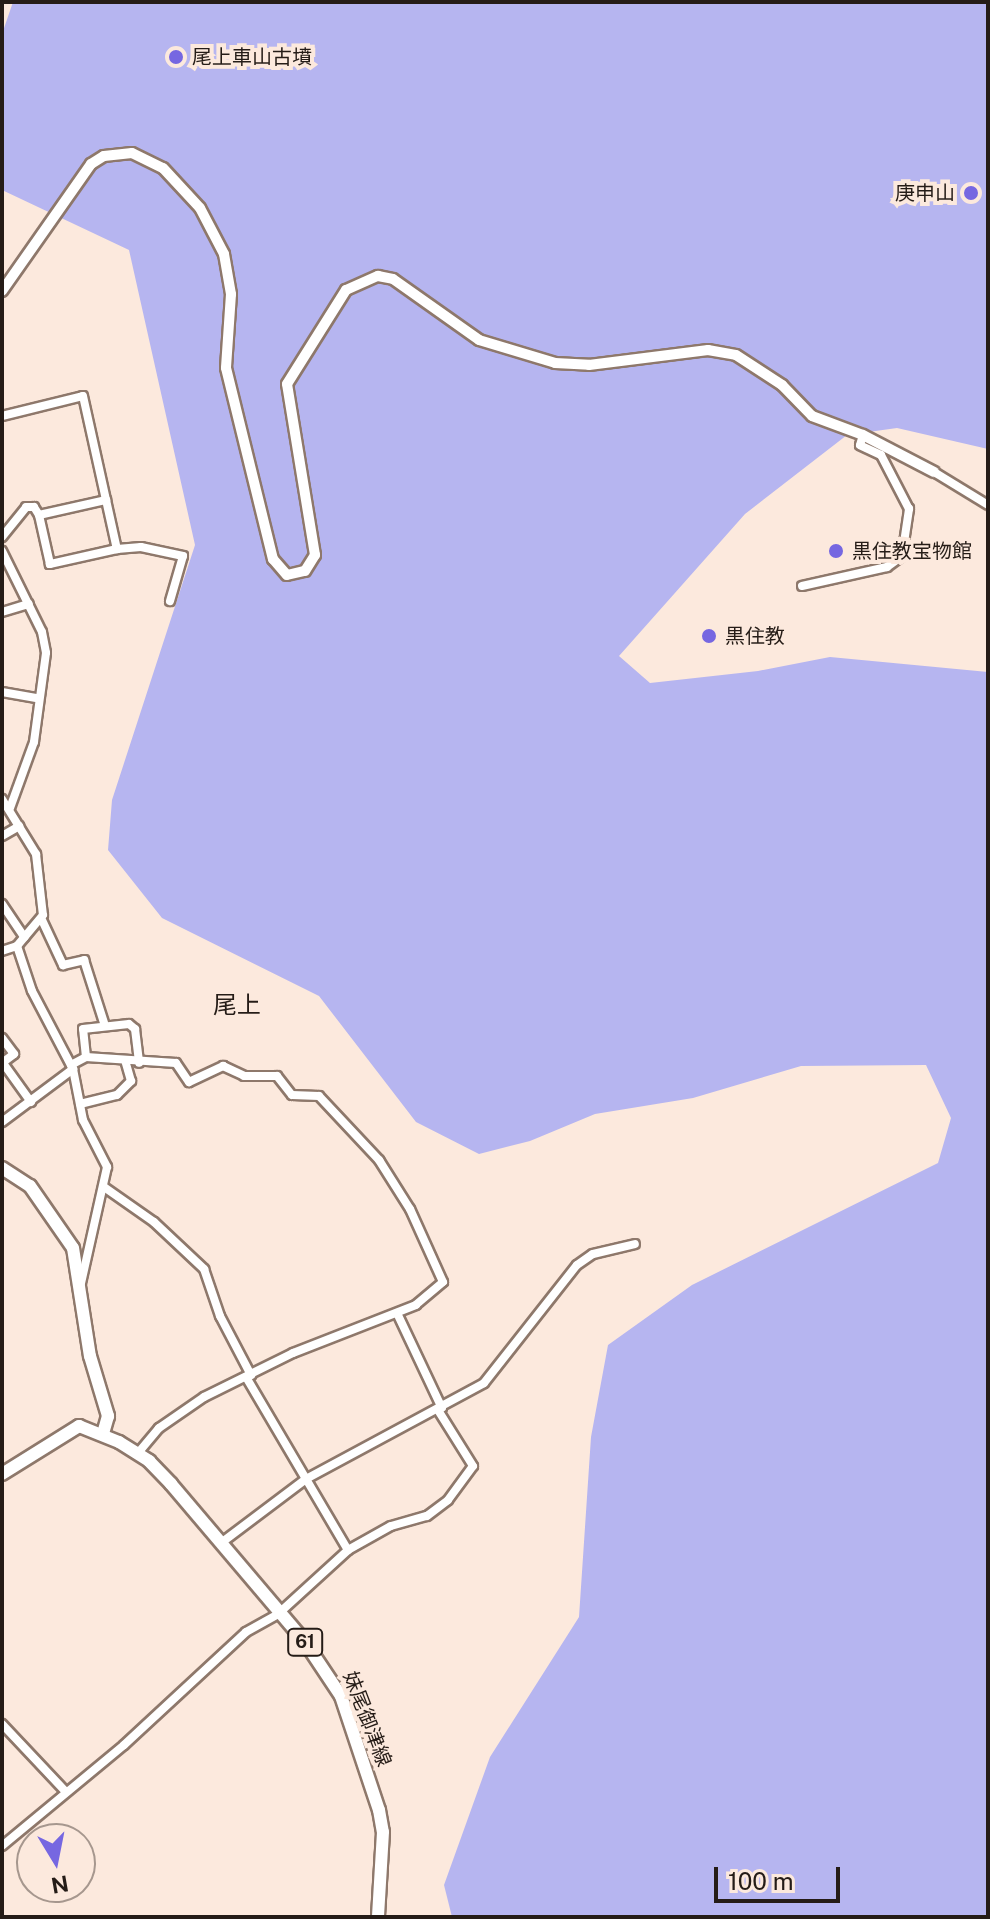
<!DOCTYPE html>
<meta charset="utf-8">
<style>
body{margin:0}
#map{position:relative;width:990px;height:1919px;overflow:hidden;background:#fce9dd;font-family:"Public Sans","Noto Sans JP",sans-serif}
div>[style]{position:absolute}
.green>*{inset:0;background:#b6b5f0}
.roads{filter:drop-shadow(2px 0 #8e786b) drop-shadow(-2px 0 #8e786b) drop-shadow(0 2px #8e786b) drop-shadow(0 -2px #8e786b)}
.minor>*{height:8px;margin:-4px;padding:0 4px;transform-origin:4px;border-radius:4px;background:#fff}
.tertiary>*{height:10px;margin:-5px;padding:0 5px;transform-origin:5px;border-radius:5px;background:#fff}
.primary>*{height:12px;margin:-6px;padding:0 6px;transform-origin:6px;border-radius:6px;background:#fff}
.dots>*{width:22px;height:22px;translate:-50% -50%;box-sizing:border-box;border:4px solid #fce9dd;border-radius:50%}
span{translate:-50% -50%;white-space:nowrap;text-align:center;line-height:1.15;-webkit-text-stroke:8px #fce9dd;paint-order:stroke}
.shield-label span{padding:2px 6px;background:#fce9dd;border:2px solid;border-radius:6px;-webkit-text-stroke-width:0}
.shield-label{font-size:18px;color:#251c17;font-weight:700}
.poi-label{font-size:20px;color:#251c17}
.left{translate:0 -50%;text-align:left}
.right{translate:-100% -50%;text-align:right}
.street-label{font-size:20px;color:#251c17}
.quarter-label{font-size:24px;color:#251c17}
.frame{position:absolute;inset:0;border:4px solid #251c17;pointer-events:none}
.north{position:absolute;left:16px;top:1823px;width:80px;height:80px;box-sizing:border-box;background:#fce9dd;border:2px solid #a6978e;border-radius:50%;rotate:170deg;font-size:22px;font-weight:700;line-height:32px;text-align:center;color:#251c17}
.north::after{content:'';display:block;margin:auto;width:28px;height:36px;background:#7667e1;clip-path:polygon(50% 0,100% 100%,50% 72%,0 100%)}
.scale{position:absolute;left:714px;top:1867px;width:126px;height:36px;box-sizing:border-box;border:4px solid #251c17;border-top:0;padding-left:10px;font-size:24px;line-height:28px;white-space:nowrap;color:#251c17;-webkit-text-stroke:6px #fce9dd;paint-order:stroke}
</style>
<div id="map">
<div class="green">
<div style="clip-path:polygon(13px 2px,988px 2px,988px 449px,897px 428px,847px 435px,745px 514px,619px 656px,650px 683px,758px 671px,830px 657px,988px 672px,988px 1917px,452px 1917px,444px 1885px,490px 1757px,579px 1617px,591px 1437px,608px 1345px,692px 1285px,938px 1163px,951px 1118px,926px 1065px,801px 1066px,693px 1098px,595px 1114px,530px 1141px,479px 1154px,416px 1122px,319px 996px,162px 918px,108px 850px,112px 800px,195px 545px,129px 250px,2px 190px,2px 34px)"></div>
</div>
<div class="roads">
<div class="minor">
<div style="left:2px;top:416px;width:83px;rotate:-13.9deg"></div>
<div style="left:83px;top:396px;width:157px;rotate:77.5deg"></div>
<div style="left:117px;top:549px;width:69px;rotate:167.4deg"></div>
<div style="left:50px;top:564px;width:50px;rotate:-102.7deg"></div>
<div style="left:934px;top:472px;width:63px;rotate:31.4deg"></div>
<div style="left:2px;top:537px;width:38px;rotate:-51deg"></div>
<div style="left:26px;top:507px;width:8px"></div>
<div style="left:34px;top:507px;width:9px;rotate:58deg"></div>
<div style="left:39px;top:515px;width:69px;rotate:-12.6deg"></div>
<div style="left:117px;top:549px;width:24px;rotate:-5deg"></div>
<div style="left:141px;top:547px;width:43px;rotate:12.1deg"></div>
<div style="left:183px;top:556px;width:47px;rotate:106.1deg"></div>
<div style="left:2px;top:551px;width:90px;rotate:63.7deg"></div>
<div style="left:42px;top:632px;width:21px;rotate:79deg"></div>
<div style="left:46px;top:653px;width:90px;rotate:97.7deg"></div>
<div style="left:34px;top:742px;width:70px;rotate:110deg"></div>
<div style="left:802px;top:586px;width:87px;rotate:-12.6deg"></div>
<div style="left:887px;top:567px;width:19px;rotate:-36deg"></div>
<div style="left:902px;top:556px;width:48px;rotate:-81.5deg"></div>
<div style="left:909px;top:509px;width:61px;rotate:-117.4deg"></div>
<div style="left:881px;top:455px;width:23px;rotate:-155deg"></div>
<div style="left:860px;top:445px;width:10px;rotate:-73deg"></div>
<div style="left:2px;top:612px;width:28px;rotate:-17deg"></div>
<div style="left:2px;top:692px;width:36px;rotate:10deg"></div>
<div style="left:2px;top:799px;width:65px;rotate:58.3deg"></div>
<div style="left:36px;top:854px;width:61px;rotate:83.5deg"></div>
<div style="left:43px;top:915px;width:40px;rotate:130deg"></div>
<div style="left:17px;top:946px;width:16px;rotate:162deg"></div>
<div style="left:2px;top:836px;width:20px;rotate:-30deg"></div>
<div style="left:2px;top:904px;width:40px;rotate:56deg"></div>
<div style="left:42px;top:920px;width:50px;rotate:65deg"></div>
<div style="left:63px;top:965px;width:22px;rotate:-13deg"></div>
<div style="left:84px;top:960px;width:69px;rotate:72.3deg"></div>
<div style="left:17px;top:946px;width:47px;rotate:71.6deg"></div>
<div style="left:32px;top:991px;width:88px;rotate:62.3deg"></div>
<div style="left:73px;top:1069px;width:52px;rotate:78.9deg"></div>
<div style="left:83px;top:1120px;width:53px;rotate:62.9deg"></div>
<div style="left:107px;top:1167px;width:119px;rotate:102.6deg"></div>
<div style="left:2px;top:1038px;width:20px;rotate:53deg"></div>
<div style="left:14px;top:1054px;width:15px;rotate:143deg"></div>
<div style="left:86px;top:1057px;width:28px;rotate:-96deg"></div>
<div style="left:83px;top:1029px;width:46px;rotate:-6.2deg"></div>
<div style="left:129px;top:1024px;width:8px;rotate:40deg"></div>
<div style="left:135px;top:1029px;width:34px;rotate:83deg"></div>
<div style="left:3px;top:1063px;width:48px;rotate:54.3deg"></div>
<div style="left:71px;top:1065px;width:17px;rotate:-28deg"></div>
<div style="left:86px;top:1057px;width:90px;rotate:3.8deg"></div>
<div style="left:176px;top:1063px;width:23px;rotate:56deg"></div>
<div style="left:189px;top:1082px;width:38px;rotate:-25deg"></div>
<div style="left:223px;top:1066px;width:23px;rotate:25deg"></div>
<div style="left:244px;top:1076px;width:33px"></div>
<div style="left:277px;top:1076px;width:24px;rotate:52deg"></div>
<div style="left:292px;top:1095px;width:27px;rotate:2deg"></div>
<div style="left:319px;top:1096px;width:88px;rotate:46.8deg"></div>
<div style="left:379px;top:1160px;width:58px;rotate:57.7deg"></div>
<div style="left:410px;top:1209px;width:80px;rotate:65.7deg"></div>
<div style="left:443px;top:1282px;width:35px;rotate:140deg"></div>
<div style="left:416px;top:1305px;width:132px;rotate:158.7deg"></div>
<div style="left:293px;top:1353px;width:99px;rotate:153.7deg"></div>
<div style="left:204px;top:1397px;width:55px;rotate:145.4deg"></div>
<div style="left:159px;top:1428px;width:33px;rotate:130deg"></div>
<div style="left:80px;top:1104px;width:38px;rotate:-14deg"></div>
<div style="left:117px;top:1095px;width:20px;rotate:-45deg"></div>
<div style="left:131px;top:1081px;width:19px;rotate:-106deg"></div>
<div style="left:2px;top:1122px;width:89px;rotate:-36.7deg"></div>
<div style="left:104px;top:1187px;width:61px;rotate:35deg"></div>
<div style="left:154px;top:1222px;width:69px;rotate:43.2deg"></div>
<div style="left:204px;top:1269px;width:50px;rotate:71.2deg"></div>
<div style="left:220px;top:1316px;width:67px;rotate:62.3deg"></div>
<div style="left:397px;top:1313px;width:105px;rotate:64.7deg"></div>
<div style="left:246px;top:1377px;width:201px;rotate:59.5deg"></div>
<div style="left:221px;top:1543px;width:106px;rotate:-37deg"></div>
<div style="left:306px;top:1479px;width:202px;rotate:-28.3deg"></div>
<div style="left:484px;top:1383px;width:150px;rotate:-51.8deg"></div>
<div style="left:577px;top:1265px;width:19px;rotate:-35deg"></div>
<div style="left:593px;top:1254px;width:43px;rotate:-13.4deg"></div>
<div style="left:2px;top:1724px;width:93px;rotate:46.7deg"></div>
<div style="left:2px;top:1846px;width:158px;rotate:-39.6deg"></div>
<div style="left:124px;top:1745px;width:166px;rotate:-42.8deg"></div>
<div style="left:246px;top:1632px;width:37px;rotate:-29deg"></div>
<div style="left:278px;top:1614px;width:95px;rotate:-42.4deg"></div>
<div style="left:348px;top:1550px;width:49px;rotate:-29.2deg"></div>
<div style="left:391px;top:1526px;width:37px;rotate:-16deg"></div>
<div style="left:427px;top:1516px;width:26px;rotate:-37deg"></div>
<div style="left:448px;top:1500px;width:42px;rotate:-53.7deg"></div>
<div style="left:473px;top:1466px;width:66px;rotate:-122deg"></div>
</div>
<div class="tertiary">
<div style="left:2px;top:291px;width:155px;rotate:-55deg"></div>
<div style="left:91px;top:164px;width:15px;rotate:-32deg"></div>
<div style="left:104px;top:156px;width:28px;rotate:-6deg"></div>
<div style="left:132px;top:153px;width:34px;rotate:26deg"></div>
<div style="left:163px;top:168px;width:54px;rotate:47.2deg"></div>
<div style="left:200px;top:208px;width:52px;rotate:62.4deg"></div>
<div style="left:224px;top:254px;width:41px;rotate:80.1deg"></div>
<div style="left:231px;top:294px;width:74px;rotate:93.9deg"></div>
<div style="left:226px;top:368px;width:197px;rotate:76.2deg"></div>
<div style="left:273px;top:559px;width:21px;rotate:49deg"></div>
<div style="left:287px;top:575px;width:18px;rotate:-13deg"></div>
<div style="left:305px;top:571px;width:19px;rotate:-58deg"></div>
<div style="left:315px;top:555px;width:173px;rotate:-99.3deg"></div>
<div style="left:287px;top:384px;width:111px;rotate:-57.9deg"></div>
<div style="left:346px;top:290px;width:35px;rotate:-24deg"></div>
<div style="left:378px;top:276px;width:15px;rotate:11deg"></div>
<div style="left:393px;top:279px;width:105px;rotate:35.3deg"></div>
<div style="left:479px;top:340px;width:79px;rotate:16.8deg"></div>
<div style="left:555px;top:363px;width:34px;rotate:3deg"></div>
<div style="left:589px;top:365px;width:120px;rotate:-7.2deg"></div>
<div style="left:708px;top:350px;width:28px;rotate:10deg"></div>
<div style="left:736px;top:355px;width:55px;rotate:33.1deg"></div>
<div style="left:782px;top:385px;width:43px;rotate:45.9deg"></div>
<div style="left:812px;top:416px;width:54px;rotate:20.4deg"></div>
<div style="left:863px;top:435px;width:80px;rotate:27.5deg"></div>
</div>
<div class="primary">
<div style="left:2px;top:1168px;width:33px;rotate:33deg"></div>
<div style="left:30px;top:1186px;width:75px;rotate:55.3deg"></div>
<div style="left:73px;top:1248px;width:109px;rotate:81.1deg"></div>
<div style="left:90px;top:1356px;width:63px;rotate:73.3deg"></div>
<div style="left:108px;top:1416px;width:18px;rotate:106deg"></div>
<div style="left:2px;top:1474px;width:91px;rotate:-31.9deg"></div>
<div style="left:79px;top:1426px;width:43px;rotate:21.8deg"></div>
<div style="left:119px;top:1442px;width:36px;rotate:32deg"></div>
<div style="left:149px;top:1461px;width:32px;rotate:46deg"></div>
<div style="left:171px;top:1484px;width:207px;rotate:49.7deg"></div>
<div style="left:305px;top:1642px;width:65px;rotate:56.3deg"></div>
<div style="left:341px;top:1696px;width:120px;rotate:71.6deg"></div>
<div style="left:379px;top:1810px;width:22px;rotate:80deg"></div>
<div style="left:383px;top:1832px;width:85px;rotate:93.4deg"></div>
</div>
</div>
<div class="dots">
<div style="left:176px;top:57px;background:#7667e1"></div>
<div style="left:971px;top:193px;background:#7667e1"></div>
<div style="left:836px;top:551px;background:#7667e1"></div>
<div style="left:709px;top:636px;background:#7667e1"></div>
</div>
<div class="shield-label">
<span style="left:305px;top:1642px">61</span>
</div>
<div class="poi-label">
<span class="left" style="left:192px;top:57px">尾上車山古墳</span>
<span class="right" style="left:955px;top:193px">庚申山</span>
<span class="left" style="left:852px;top:551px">黒住教宝物館</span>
<span class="left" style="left:725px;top:636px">黒住教</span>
</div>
<div class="street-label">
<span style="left:367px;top:1719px;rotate:69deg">妹尾御津線</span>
</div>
<div class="quarter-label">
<span style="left:237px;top:1005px">尾上</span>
</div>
<div class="frame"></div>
<div class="north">N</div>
<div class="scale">100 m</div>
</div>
